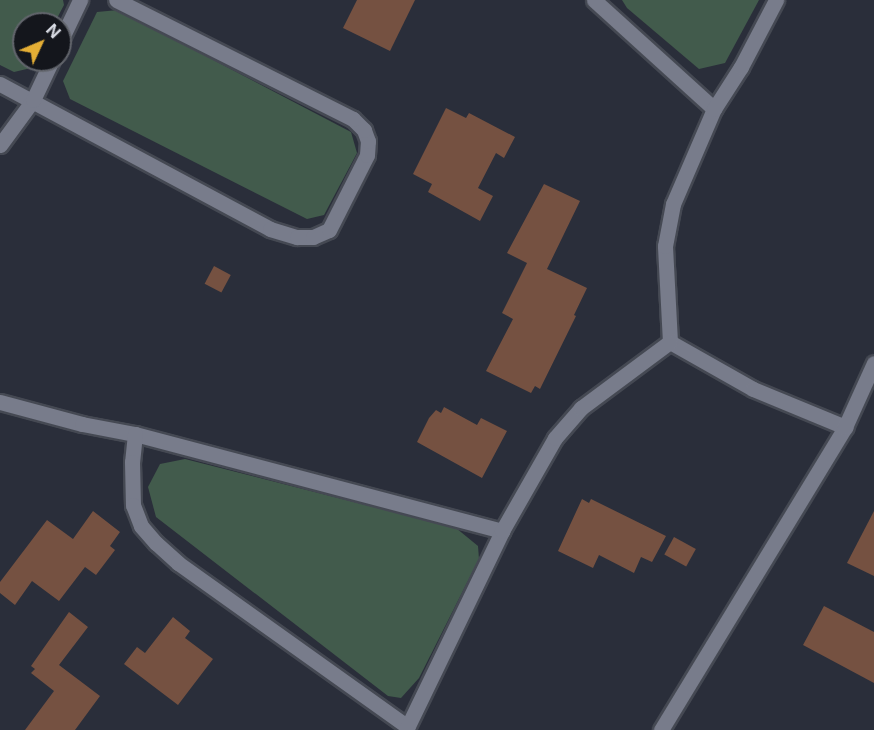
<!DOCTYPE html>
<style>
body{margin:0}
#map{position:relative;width:874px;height:730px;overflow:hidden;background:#2a2e3a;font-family:Inter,sans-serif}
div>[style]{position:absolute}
.green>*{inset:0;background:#425b4c}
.building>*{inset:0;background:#755141;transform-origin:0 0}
.roads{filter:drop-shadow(2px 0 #454953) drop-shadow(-2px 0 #454953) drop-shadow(0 2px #454953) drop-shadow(0 -2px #454953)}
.minor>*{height:15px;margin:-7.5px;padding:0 7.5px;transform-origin:7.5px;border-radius:7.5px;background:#787c8b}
span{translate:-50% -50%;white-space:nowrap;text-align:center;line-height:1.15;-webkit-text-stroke:4.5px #14161c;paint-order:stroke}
.north{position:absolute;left:12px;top:12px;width:60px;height:60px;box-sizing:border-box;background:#14161c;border:2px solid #62656c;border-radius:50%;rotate:46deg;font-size:16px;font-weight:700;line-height:24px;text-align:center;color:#d8dbe3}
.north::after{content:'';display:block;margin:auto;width:21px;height:27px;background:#e4ae35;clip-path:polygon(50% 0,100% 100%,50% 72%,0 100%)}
</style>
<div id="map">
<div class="green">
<div style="clip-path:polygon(0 0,63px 0,64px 5px,54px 24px,24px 24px,24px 60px,35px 60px,31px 68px,14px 72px,0 65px)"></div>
<div style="clip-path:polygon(622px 0,759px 0,725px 63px,699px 69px,627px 8px)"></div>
<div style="clip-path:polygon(118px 10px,351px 132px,357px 153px,324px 215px,307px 219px,70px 99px,63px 81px,97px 12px)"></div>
<div style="clip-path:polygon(185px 459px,456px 528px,478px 546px,479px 559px,419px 678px,401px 698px,388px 696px,156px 517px,148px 487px,160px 464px)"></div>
</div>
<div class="building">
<div style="clip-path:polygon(357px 0,415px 0,390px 51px,343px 28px)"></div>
<div style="clip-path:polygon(446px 108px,466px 118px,469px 113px,515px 137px,504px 158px,496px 153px,478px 188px,493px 196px,480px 221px,428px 192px,432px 184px,413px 174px)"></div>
<div style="clip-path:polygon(544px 184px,580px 201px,547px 269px,587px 288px,574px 315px,576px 316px,540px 389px,535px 386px,531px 393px,486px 371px,513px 319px,502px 313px,527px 263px,507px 253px)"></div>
<div style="left:214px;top:266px;width:19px;height:20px;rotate:28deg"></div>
<div style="clip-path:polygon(444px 407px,477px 425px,481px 418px,507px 431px,482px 478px,417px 442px,429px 418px,436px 410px,441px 413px)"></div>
<div style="clip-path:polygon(582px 499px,589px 503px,591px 499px,666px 536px,652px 562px,641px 557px,634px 573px,599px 555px,593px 568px,558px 551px)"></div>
<div style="clip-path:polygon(93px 511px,120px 532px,110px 546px,115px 550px,96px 575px,85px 567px,59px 601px,32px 581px,15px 605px,0 593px,0 582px,47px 520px,73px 539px)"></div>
<div style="clip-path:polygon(874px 511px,874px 576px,847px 563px)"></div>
<div style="left:674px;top:537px;width:25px;height:20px;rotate:29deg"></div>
<div style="clip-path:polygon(824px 606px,874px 632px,874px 683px,803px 645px)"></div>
<div style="clip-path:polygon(69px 612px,88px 627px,59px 665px,100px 696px,75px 730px,25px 730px,54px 691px,31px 673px,35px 669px,31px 666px)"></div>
<div style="clip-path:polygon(173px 617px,190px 631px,185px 638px,213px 659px,178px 705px,124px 664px,137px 647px,145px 653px)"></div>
</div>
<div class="roads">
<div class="minor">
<div style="left:594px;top:0;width:162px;rotate:42.2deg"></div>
<div style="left:60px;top:42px;width:47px;rotate:-64.5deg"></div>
<div style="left:0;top:84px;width:306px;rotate:28.2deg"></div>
<div style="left:270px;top:229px;width:28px;rotate:17deg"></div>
<div style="left:297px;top:237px;width:16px"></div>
<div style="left:313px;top:237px;width:17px;rotate:-24deg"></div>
<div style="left:329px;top:230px;width:84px;rotate:-63.1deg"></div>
<div style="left:367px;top:155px;width:14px;rotate:-86deg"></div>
<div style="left:368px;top:141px;width:12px;rotate:-110deg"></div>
<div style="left:364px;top:130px;width:16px;rotate:-135deg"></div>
<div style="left:353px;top:119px;width:265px;rotate:-153.3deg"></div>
<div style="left:0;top:145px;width:56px;rotate:-53.7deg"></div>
<div style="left:33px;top:100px;width:44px;rotate:-64.6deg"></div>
<div style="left:670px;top:342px;width:96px;rotate:-93deg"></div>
<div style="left:665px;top:246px;width:43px;rotate:-79.2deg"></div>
<div style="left:673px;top:204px;width:103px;rotate:-66.7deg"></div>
<div style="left:714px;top:109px;width:50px;rotate:-57.3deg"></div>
<div style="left:741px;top:67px;width:76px;rotate:-62.4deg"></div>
<div style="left:670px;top:342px;width:95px;rotate:29.5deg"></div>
<div style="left:753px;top:389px;width:100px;rotate:22.4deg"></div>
<div style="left:0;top:402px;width:85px;rotate:15deg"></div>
<div style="left:82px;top:424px;width:54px;rotate:10.7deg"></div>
<div style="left:135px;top:434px;width:380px;rotate:14.8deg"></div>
<div style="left:135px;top:434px;width:28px;rotate:96deg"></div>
<div style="left:132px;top:462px;width:43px;rotate:88.7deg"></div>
<div style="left:133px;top:505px;width:22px;rotate:69deg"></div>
<div style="left:141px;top:526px;width:23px;rotate:49deg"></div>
<div style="left:156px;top:543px;width:30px;rotate:42deg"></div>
<div style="left:178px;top:563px;width:282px;rotate:35.5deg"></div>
<div style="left:406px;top:730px;width:221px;rotate:-64.2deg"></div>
<div style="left:502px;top:531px;width:107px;rotate:-60.3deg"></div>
<div style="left:555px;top:438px;width:40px;rotate:-49deg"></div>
<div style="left:581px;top:408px;width:111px;rotate:-36.6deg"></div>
<div style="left:661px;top:730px;width:354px;rotate:-58.7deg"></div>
<div style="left:845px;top:427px;width:70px;rotate:-65.6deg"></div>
</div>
</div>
<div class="north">N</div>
</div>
